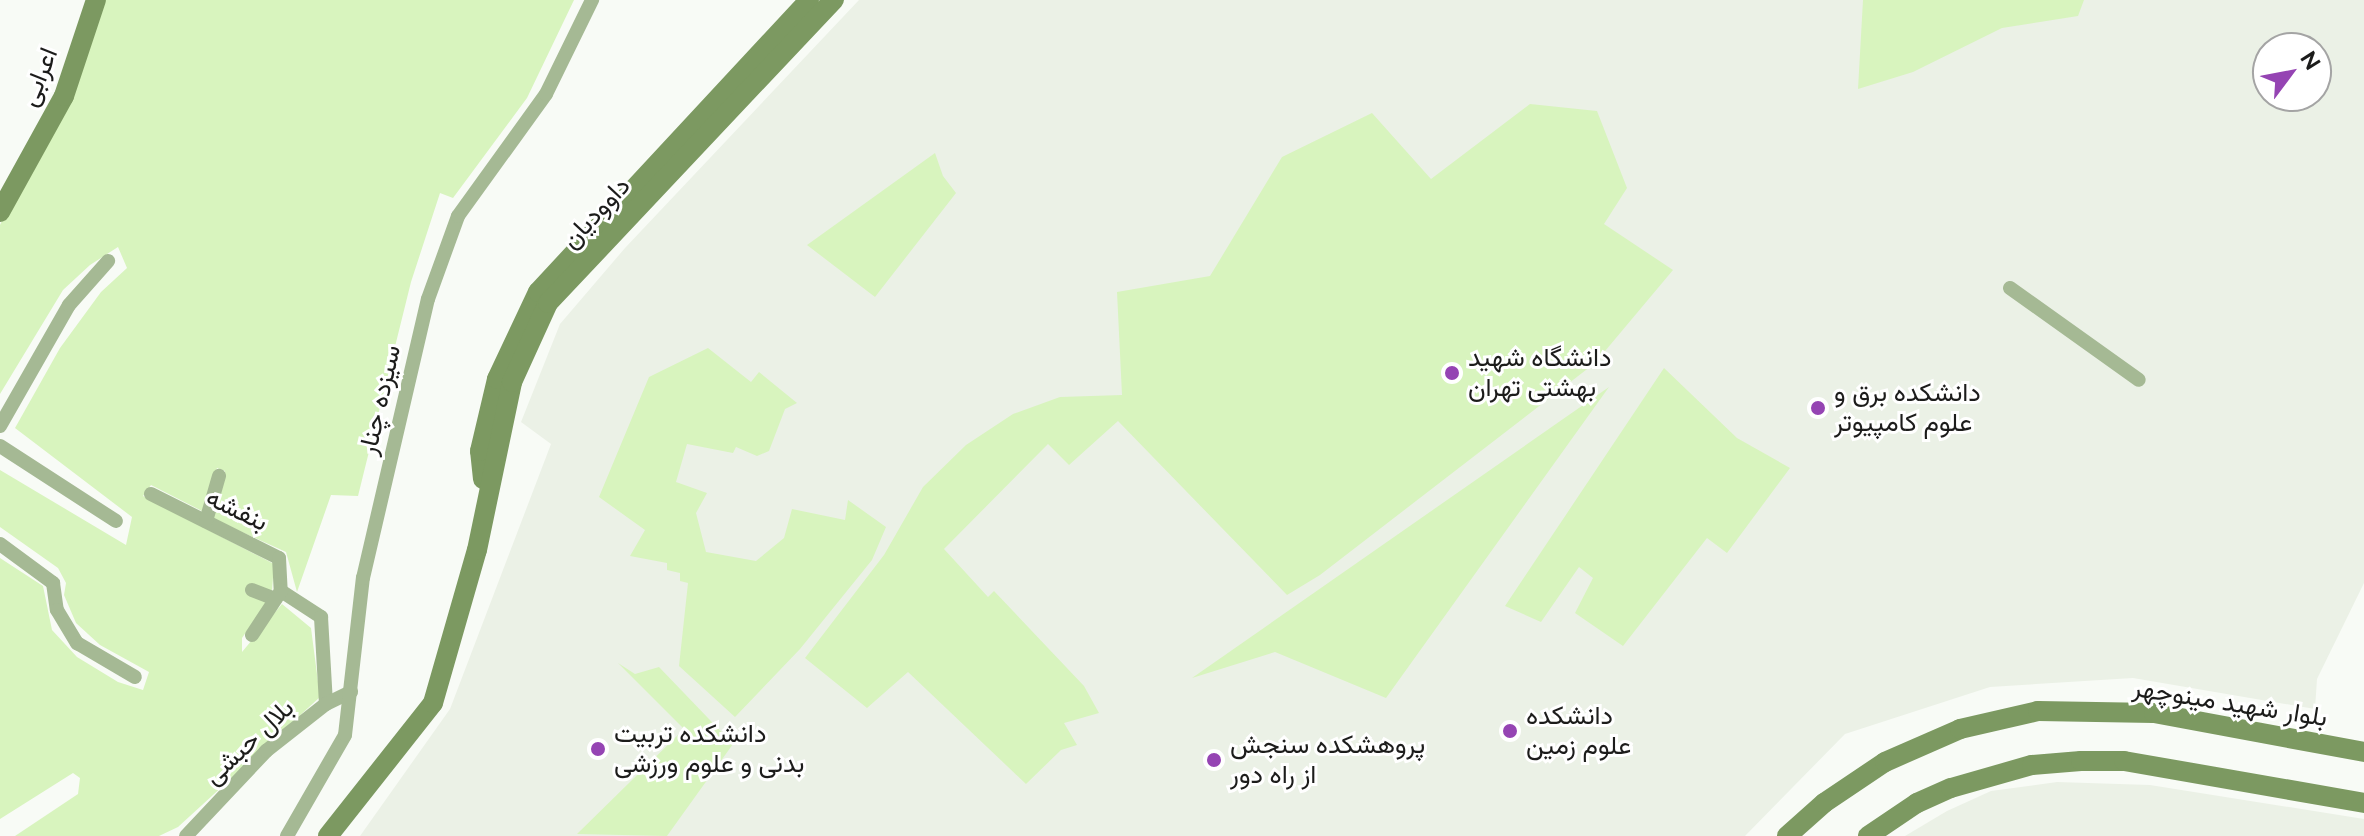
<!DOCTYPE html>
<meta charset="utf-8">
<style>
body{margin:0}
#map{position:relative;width:2364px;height:836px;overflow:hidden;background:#f8fbf6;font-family:Raleway,Vazirmatn,sans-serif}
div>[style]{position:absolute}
.built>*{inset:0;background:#ebf1e6}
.green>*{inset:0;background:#d8f4be}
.street>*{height:14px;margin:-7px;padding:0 7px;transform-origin:7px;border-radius:7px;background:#a5b994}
.secondary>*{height:20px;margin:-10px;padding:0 10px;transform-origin:10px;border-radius:10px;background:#7c9961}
.dots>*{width:22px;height:22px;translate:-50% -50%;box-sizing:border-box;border:4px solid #fff;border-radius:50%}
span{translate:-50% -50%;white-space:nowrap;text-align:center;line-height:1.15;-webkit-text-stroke:6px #fff;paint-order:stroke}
.street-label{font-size:26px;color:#1c1c1b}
.poi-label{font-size:26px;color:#1c1c1b}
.left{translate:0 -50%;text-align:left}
.north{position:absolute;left:2252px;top:32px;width:80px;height:80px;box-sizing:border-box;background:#fff;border:2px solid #a4a4a4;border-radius:50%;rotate:58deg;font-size:22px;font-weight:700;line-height:32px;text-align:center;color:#1c1c1b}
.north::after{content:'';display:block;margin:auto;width:28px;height:36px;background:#9544b3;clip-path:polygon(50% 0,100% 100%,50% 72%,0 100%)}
</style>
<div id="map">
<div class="built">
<div style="clip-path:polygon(evenodd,859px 0,2364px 0,2364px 583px,2317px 679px,2315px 709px,2133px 678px,1990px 687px,1845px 734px,1745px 836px,360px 836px,450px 709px,551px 444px,521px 422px,560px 324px,625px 248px,859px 0,2268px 48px,2316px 48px,2316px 96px,2268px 96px,2268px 48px)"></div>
<div style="clip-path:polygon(2057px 782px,2150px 785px,2364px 819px,2364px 836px,1905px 836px,1947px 811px,1991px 791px)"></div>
</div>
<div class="green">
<div style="clip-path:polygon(102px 0,574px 0,527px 98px,453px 198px,440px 193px,411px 282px,358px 496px,331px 495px,297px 592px,286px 552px,211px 518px,225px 471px,217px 468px,202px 511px,151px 485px,143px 496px,274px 564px,272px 591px,252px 584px,245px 592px,267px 602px,242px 638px,242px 652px,282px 604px,311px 628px,320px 697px,178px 827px,159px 836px,15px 836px,78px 794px,80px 778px,73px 773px,0 819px,0 558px,43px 586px,52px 630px,77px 657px,118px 682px,143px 690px,149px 672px,100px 645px,76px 623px,64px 595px,66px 583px,58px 568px,0 527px,0 470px,126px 545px,132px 517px,15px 428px,60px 348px,101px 292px,127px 268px,118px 247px,90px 265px,63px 290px,0 394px,0 225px)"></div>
<div style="clip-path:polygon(1863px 0,2084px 0,2078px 16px,2002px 28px,1913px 72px,1858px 89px)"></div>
<div style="clip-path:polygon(1530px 104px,1597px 111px,1627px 188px,1604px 224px,1673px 270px,1595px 363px,1320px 575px,1287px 595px,1118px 421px,1069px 465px,1048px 444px,944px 549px,988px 597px,994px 591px,1084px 686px,1099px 713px,1064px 723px,1077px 745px,1061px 750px,1026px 784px,908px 672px,867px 708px,805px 658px,884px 555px,923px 487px,966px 445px,1013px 414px,1060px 397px,1122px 395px,1117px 292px,1210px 276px,1282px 157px,1372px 113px,1431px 179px)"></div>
<div style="clip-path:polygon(935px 153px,943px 176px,956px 193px,875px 297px,807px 245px)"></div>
<div style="clip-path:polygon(708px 348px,751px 382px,759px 372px,797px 403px,785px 409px,769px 451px,757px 456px,736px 447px,733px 453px,687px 444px,676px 482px,707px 493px,696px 513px,706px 552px,756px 561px,784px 538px,792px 509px,845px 520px,848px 500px,886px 527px,872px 560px,800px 649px,735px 717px,679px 666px,688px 583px,680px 581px,680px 573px,667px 570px,667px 563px,630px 556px,645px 530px,599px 497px,649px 377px)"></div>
<div style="clip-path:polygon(1664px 368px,1737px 438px,1790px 468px,1727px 553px,1707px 538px,1623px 646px,1575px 613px,1593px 578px,1579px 567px,1541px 622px,1505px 606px)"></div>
<div style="clip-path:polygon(1609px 387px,1386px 698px,1275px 652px,1192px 678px)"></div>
<div style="clip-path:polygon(618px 663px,635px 674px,659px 667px,733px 744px,667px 836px,577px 834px,684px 729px)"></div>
</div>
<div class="street">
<div style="left:2010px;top:288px;width:158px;rotate:35.5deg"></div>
<div style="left:0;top:426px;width:139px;rotate:-60.3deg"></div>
<div style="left:69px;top:305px;width:59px;rotate:-48.4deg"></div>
<div style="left:0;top:446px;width:138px;rotate:32.9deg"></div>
<div style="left:151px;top:494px;width:143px;rotate:26.6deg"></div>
<div style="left:279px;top:558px;width:33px;rotate:87deg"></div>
<div style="left:206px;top:521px;width:47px;rotate:-73.9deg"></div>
<div style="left:0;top:544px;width:66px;rotate:36.3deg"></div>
<div style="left:53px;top:583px;width:27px;rotate:82deg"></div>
<div style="left:57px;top:610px;width:39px;rotate:59deg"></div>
<div style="left:77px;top:643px;width:67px;rotate:30.4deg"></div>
<div style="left:252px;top:590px;width:25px;rotate:21deg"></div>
<div style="left:281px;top:591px;width:48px;rotate:33deg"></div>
<div style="left:321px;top:617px;width:87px;rotate:86.7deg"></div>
<div style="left:252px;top:635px;width:53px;rotate:-56.6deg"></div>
<div style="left:186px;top:836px;width:117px;rotate:-46.7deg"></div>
<div style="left:266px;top:751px;width:76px;rotate:-38.1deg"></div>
<div style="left:326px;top:704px;width:28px;rotate:-26deg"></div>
<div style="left:287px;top:836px;width:116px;rotate:-60.1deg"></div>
<div style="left:345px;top:735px;width:158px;rotate:-83.5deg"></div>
<div style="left:363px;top:578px;width:286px;rotate:-76.9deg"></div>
<div style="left:428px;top:299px;width:88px;rotate:-70.1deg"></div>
<div style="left:458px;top:216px;width:150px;rotate:-54.2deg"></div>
<div style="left:546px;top:94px;width:105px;rotate:-63.9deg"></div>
</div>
<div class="secondary">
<div style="left:0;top:212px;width:132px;rotate:-61.1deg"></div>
<div style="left:64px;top:96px;width:101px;rotate:-71.6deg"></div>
<div style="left:483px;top:479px;width:28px;rotate:-96deg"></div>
<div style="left:480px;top:451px;width:74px;rotate:-76.7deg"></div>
<div style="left:497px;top:379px;width:96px;rotate:-64.8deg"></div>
<div style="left:538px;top:292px;width:398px;rotate:-47.1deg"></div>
<div style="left:328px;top:836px;width:169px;rotate:-51.7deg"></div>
<div style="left:433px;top:703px;width:159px;rotate:-74deg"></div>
<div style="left:477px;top:550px;width:172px;rotate:-78.2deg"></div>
<div style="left:512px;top:382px;width:87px;rotate:-65.5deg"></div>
<div style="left:548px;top:303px;width:417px;rotate:-46.7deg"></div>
<div style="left:1787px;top:836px;width:50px;rotate:-41.7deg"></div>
<div style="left:1824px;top:803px;width:73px;rotate:-33.9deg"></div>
<div style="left:1885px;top:762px;width:82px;rotate:-23.7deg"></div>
<div style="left:1960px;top:729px;width:80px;rotate:-13deg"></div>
<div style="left:2038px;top:711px;width:116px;rotate:1deg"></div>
<div style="left:2154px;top:713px;width:214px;rotate:10.5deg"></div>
<div style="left:1868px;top:836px;width:59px;rotate:-34deg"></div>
<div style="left:1917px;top:803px;width:37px;rotate:-24deg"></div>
<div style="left:1951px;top:788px;width:84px;rotate:-15.9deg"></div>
<div style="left:2032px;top:765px;width:49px;rotate:-4.7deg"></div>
<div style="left:2081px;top:761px;width:43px"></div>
<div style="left:2124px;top:761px;width:244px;rotate:9.9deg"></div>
</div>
<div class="dots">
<div style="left:1452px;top:373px;background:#9544b3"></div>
<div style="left:1818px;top:408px;background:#9544b3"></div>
<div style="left:1510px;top:731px;background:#9544b3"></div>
<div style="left:598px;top:749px;background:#9544b3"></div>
<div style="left:1214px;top:760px;background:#9544b3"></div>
</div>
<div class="street-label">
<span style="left:39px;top:77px;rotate:-68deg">اعرابی</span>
<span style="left:596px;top:213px;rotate:-47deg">داوودیان</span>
<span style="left:380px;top:400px;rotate:-77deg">سیزده چنار</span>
<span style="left:237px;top:510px;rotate:26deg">بنفشه</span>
<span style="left:2230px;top:703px;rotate:9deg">بلوار شهید مینوچهر</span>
<span style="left:249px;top:742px;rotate:-43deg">بلال حبشی</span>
</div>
<div class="poi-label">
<span class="left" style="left:1468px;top:373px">دانشگاه شهید<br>بهشتی تهران</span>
<span class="left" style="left:1834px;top:408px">دانشکده برق و<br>علوم کامپیوتر</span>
<span class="left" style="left:1526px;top:731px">دانشکده<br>علوم زمین</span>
<span class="left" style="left:614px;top:749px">دانشکده تربیت<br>بدنی و علوم ورزشی</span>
<span class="left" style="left:1230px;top:760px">پروهشکده سنجش<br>از راه دور</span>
</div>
<div class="north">N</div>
</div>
